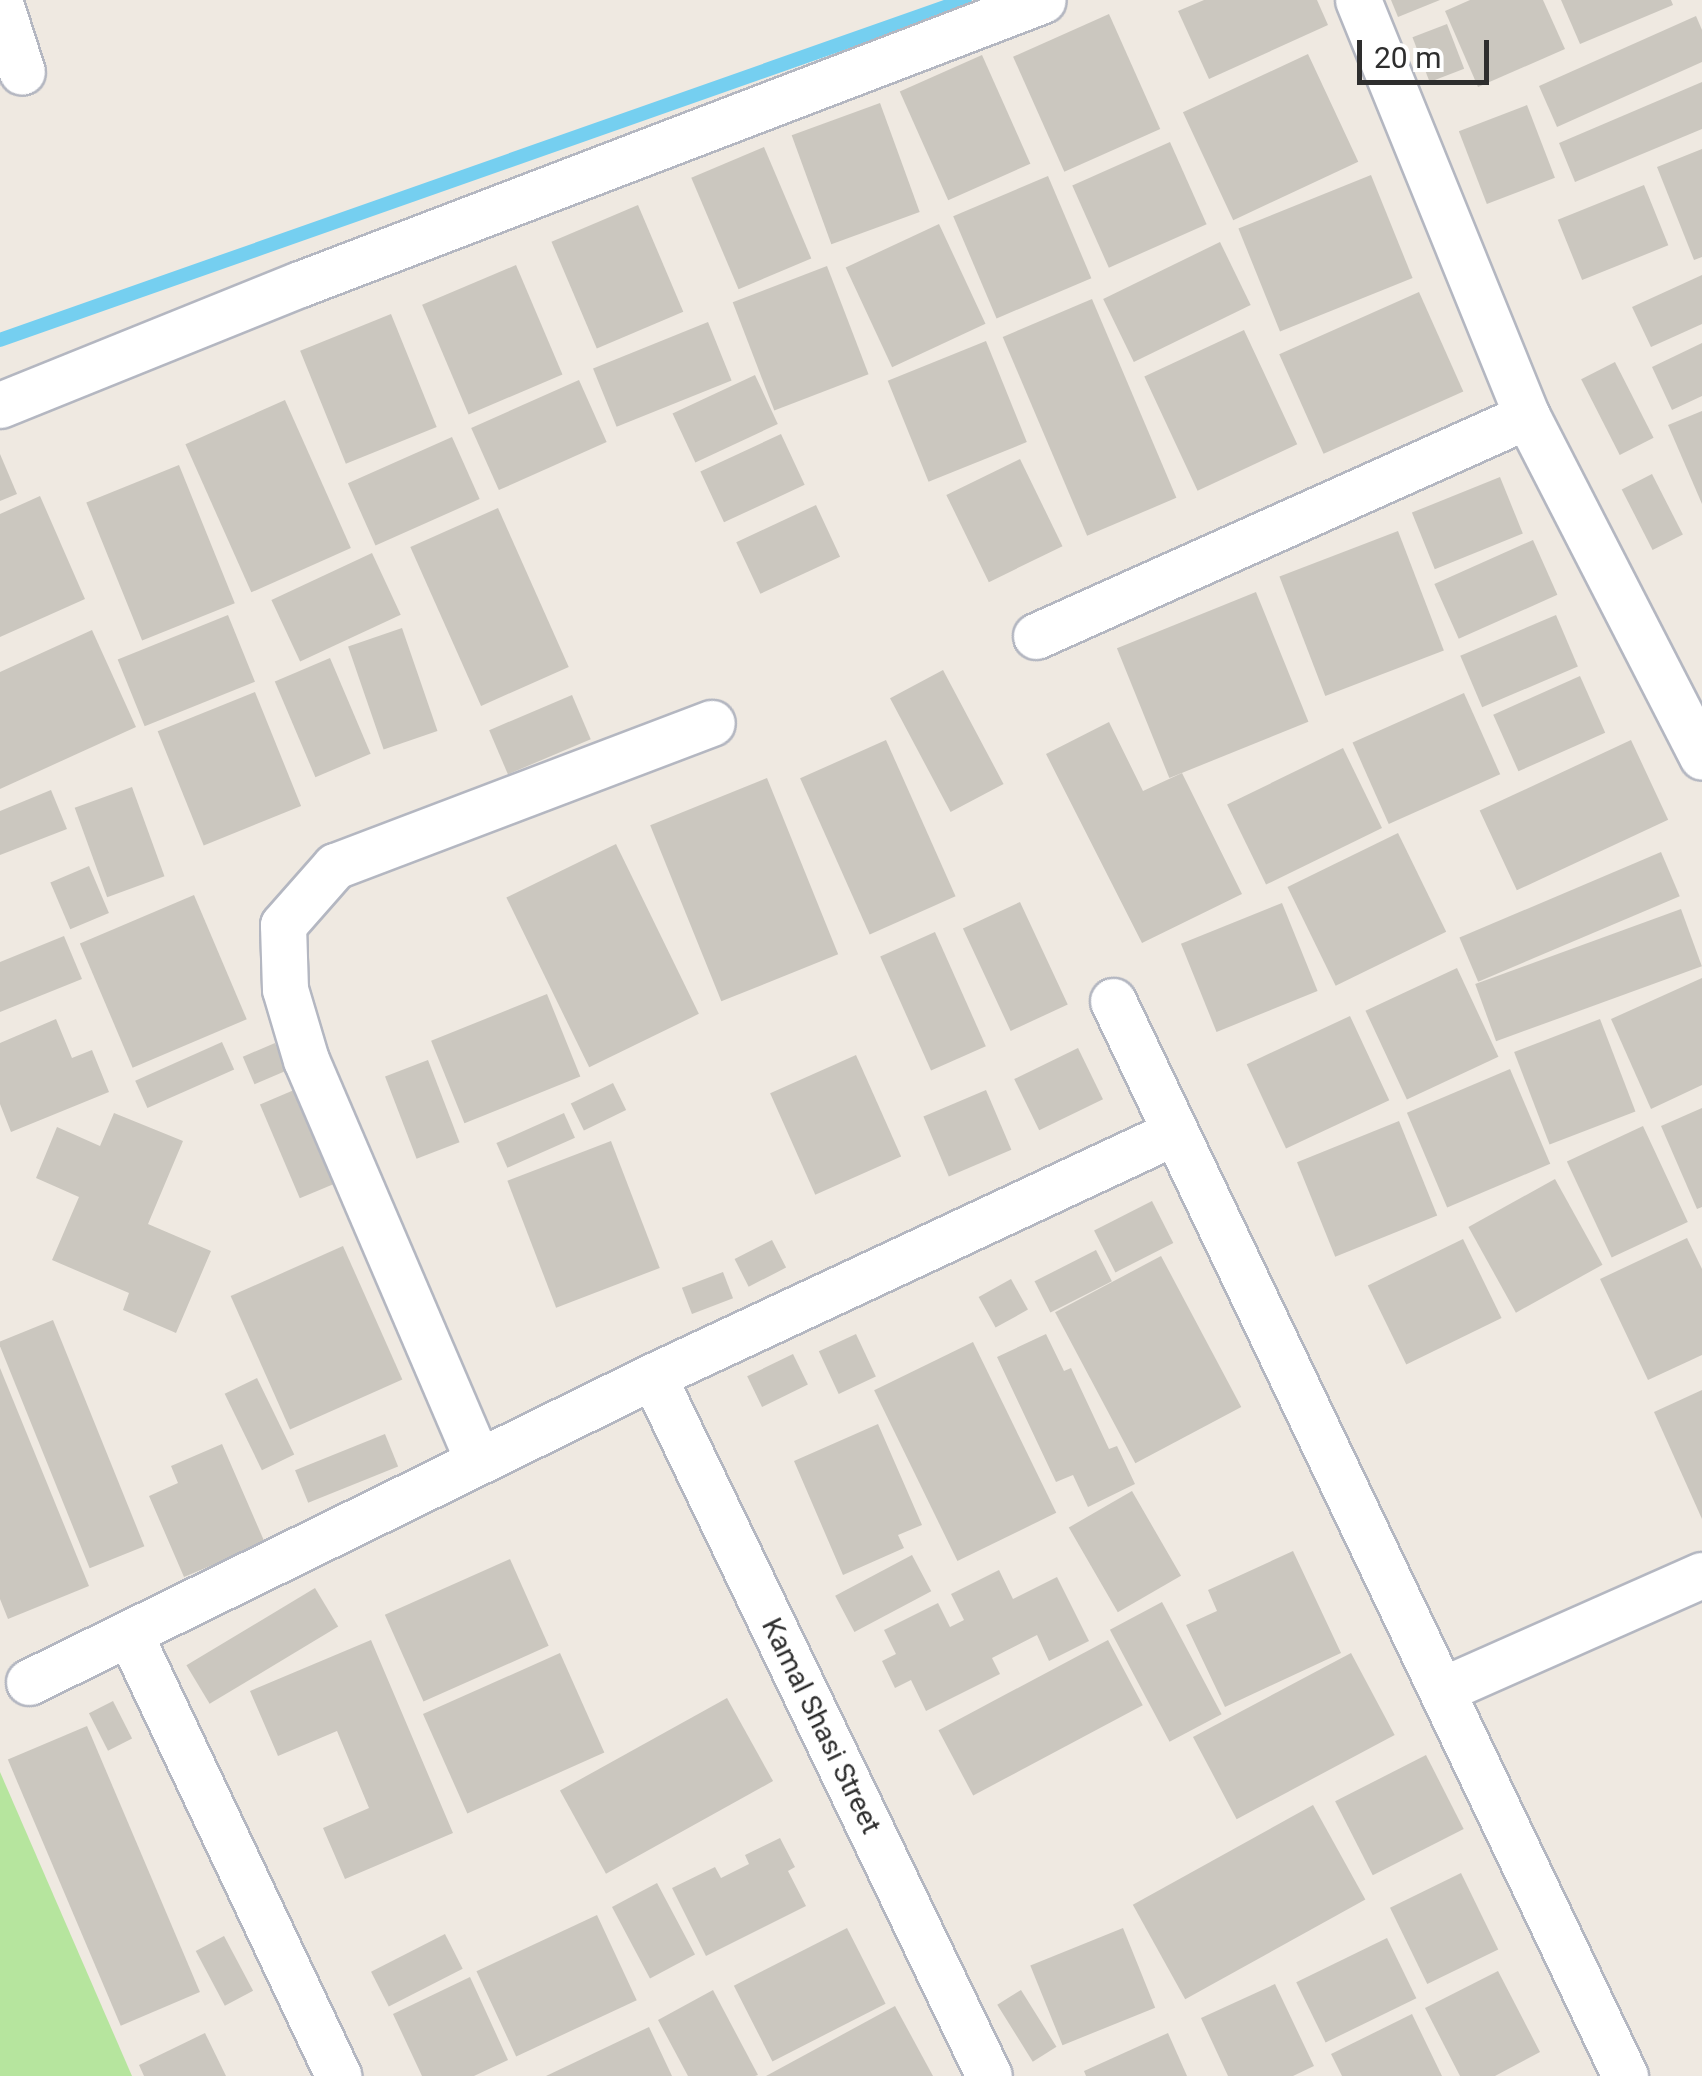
<!DOCTYPE html>
<style>
body{margin:0}
#map{position:relative;width:1702px;height:2076px;overflow:hidden;background:#efe9e1;font-family:Roboto,sans-serif}
div>[style]{position:absolute}
.green>*{inset:0;background:#b6e59e}
.stream>*{height:14px;margin:-7px;padding:0 7px;transform-origin:7px;border-radius:7px;background:#75cff0}
.building>*{inset:0;background:#cbc7bf;transform-origin:0 0}
.roads{filter:drop-shadow(2px 0 #b4b7c1) drop-shadow(-2px 0 #b4b7c1) drop-shadow(0 2px #b4b7c1) drop-shadow(0 -2px #b4b7c1)}
.street>*{height:45px;margin:-22.5px;padding:0 22.5px;transform-origin:22.5px;border-radius:22.5px;background:#fff}
span{translate:-50% -50%;white-space:nowrap;text-align:center;line-height:1.15;-webkit-text-stroke:8px #fff;paint-order:stroke}
.street-label{font-size:28px;color:#2e2e2e}
.scale{position:absolute;left:1357px;top:40px;width:132px;height:45px;box-sizing:border-box;border:5px solid #2e2e2e;border-top:0;padding-left:12px;font-size:30px;line-height:35px;white-space:nowrap;color:#2e2e2e;-webkit-text-stroke:8px #fff;paint-order:stroke}
</style>
<div id="map">
<div class="green">
<div style="clip-path:polygon(0 1772px,132px 2076px,0 2076px)"></div>
</div>
<div class="stream">
<div style="left:0;top:340px;width:1023px;rotate:-19.41deg"></div>
</div>
<div class="building">
<div style="clip-path:polygon(1204px 0,1317px 0,1328px 25px,1209px 79px,1178px 11px)"></div>
<div style="clip-path:polygon(1391px 0,1440px 0,1398px 17px)"></div>
<div style="clip-path:polygon(1470px 0,1543px 0,1565px 49px,1478px 87px,1445px 11px)"></div>
<div style="clip-path:polygon(1561px 0,1671px 0,1673px 5px,1580px 44px)"></div>
<div style="left:1109px;top:14px;width:126px;height:105px;rotate:66deg"></div>
<div style="clip-path:polygon(1696px 16px,1702px 30px,1702px 62px,1557px 127px,1539px 86px)"></div>
<div style="left:1447px;top:24px;width:48px;height:37px;rotate:69deg"></div>
<div style="left:1308px;top:54px;width:119px;height:138px;rotate:65deg"></div>
<div style="left:982px;top:55px;width:119px;height:90px;rotate:66deg"></div>
<div style="clip-path:polygon(1702px 82px,1702px 129px,1575px 182px,1559px 143px)"></div>
<div style="left:880px;top:103px;width:116px;height:94px;rotate:70deg"></div>
<div style="left:1527px;top:105px;width:78px;height:73px;rotate:69deg"></div>
<div style="left:1170px;top:142px;width:90px;height:107px;rotate:66deg"></div>
<div style="left:764px;top:147px;width:121px;height:79px;rotate:67deg"></div>
<div style="clip-path:polygon(1702px 149px,1702px 257px,1694px 260px,1657px 167px)"></div>
<div style="left:1371px;top:175px;width:111px;height:143px;rotate:68deg"></div>
<div style="left:1048px;top:176px;width:111px;height:103px;rotate:67deg"></div>
<div style="left:1644px;top:185px;width:65px;height:93px;rotate:68deg"></div>
<div style="left:638px;top:205px;width:116px;height:94px;rotate:67deg"></div>
<div style="left:939px;top:224px;width:110px;height:103px;rotate:65deg"></div>
<div style="left:1220px;top:242px;width:70px;height:130px;rotate:64deg"></div>
<div style="left:516px;top:265px;width:119px;height:102px;rotate:67deg"></div>
<div style="left:827px;top:266px;width:116px;height:101px;rotate:69deg"></div>
<div style="clip-path:polygon(1702px 275px,1702px 324px,1651px 347px,1632px 307px)"></div>
<div style="left:1419px;top:292px;width:109px;height:153px;rotate:66deg"></div>
<div style="left:1092px;top:299px;width:216px;height:97px;rotate:67deg"></div>
<div style="left:391px;top:314px;width:122px;height:98px;rotate:68deg"></div>
<div style="left:708px;top:322px;width:63px;height:124px;rotate:68deg"></div>
<div style="left:1244px;top:330px;width:126px;height:110px;rotate:65deg"></div>
<div style="left:986px;top:341px;width:109px;height:106px;rotate:68deg"></div>
<div style="clip-path:polygon(1702px 343px,1702px 396px,1672px 410px,1652px 367px)"></div>
<div style="left:1615px;top:362px;width:85px;height:38px;rotate:63deg"></div>
<div style="left:755px;top:375px;width:54px;height:91px;rotate:65deg"></div>
<div style="left:579px;top:380px;width:68px;height:118px;rotate:66deg"></div>
<div style="left:285px;top:400px;width:162px;height:109px;rotate:66deg"></div>
<div style="clip-path:polygon(1702px 411px,1702px 504px,1668px 425px)"></div>
<div style="left:781px;top:434px;width:56px;height:89px;rotate:65deg"></div>
<div style="left:452px;top:437px;width:68px;height:114px;rotate:66deg"></div>
<div style="clip-path:polygon(0 454px,17px 494px,0 501px)"></div>
<div style="left:1020px;top:459px;width:97px;height:82px;rotate:64deg"></div>
<div style="left:179px;top:465px;width:149px;height:100px;rotate:68deg"></div>
<div style="left:1652px;top:474px;width:68px;height:34px;rotate:63deg"></div>
<div style="left:1500px;top:477px;width:61px;height:95px;rotate:68deg"></div>
<div style="clip-path:polygon(40px 496px,85px 599px,0 637px,0 514px)"></div>
<div style="left:816px;top:505px;width:57px;height:88px;rotate:65deg"></div>
<div style="left:498px;top:508px;width:174px;height:96px;rotate:66deg"></div>
<div style="left:1398px;top:531px;width:128px;height:127px;rotate:69deg"></div>
<div style="left:1533px;top:540px;width:60px;height:108px;rotate:66deg"></div>
<div style="left:372px;top:553px;width:68px;height:111px;rotate:65deg"></div>
<div style="left:1256px;top:592px;width:140px;height:150px;rotate:68deg"></div>
<div style="left:228px;top:615px;width:72px;height:119px;rotate:68deg"></div>
<div style="left:1556px;top:615px;width:56px;height:104px;rotate:67deg"></div>
<div style="left:402px;top:628px;width:109px;height:57px;rotate:71deg"></div>
<div style="clip-path:polygon(92px 630px,136px 727px,0 789px,0 672px)"></div>
<div style="left:330px;top:658px;width:104px;height:60px;rotate:67deg"></div>
<div style="left:943px;top:670px;width:129px;height:60px;rotate:62deg"></div>
<div style="left:1580px;top:676px;width:62px;height:95px;rotate:66deg"></div>
<div style="left:255px;top:692px;width:123px;height:105px;rotate:68deg"></div>
<div style="left:1464px;top:693px;width:89px;height:122px;rotate:66deg"></div>
<div style="left:572px;top:695px;width:48px;height:90px;rotate:67deg"></div>
<div style="clip-path:polygon(1109px 722px,1143px 791px,1182px 773px,1242px 894px,1142px 943px,1046px 754px)"></div>
<div style="left:886px;top:740px;width:171px;height:94px;rotate:66deg"></div>
<div style="left:1631px;top:740px;width:88px;height:167px;rotate:65deg"></div>
<div style="left:1343px;top:748px;width:89px;height:129px;rotate:64deg"></div>
<div style="left:767px;top:778px;width:190px;height:126px;rotate:68deg"></div>
<div style="left:132px;top:787px;width:95px;height:61px;rotate:70deg"></div>
<div style="clip-path:polygon(51px 790px,67px 829px,0 855px,0 811px)"></div>
<div style="left:1398px;top:833px;width:110px;height:123px;rotate:64deg"></div>
<div style="left:616px;top:844px;width:189px;height:122px;rotate:64deg"></div>
<div style="left:1661px;top:852px;width:48px;height:219px;rotate:67deg"></div>
<div style="left:89px;top:866px;width:51px;height:42px;rotate:67deg"></div>
<div style="left:194px;top:895px;width:135px;height:124px;rotate:67deg"></div>
<div style="left:1020px;top:902px;width:113px;height:63px;rotate:65deg"></div>
<div style="left:1282px;top:903px;width:95px;height:109px;rotate:68deg"></div>
<div style="left:1681px;top:909px;width:61px;height:219px;rotate:70deg"></div>
<div style="left:935px;top:932px;width:125px;height:60px;rotate:66deg"></div>
<div style="clip-path:polygon(64px 936px,82px 979px,0 1012px,0 962px)"></div>
<div style="left:1457px;top:968px;width:98px;height:101px;rotate:65deg"></div>
<div style="clip-path:polygon(1702px 978px,1702px 1085px,1651px 1109px,1611px 1019px)"></div>
<div style="left:547px;top:994px;width:89px;height:125px;rotate:68deg"></div>
<div style="left:1350px;top:1016px;width:93px;height:114px;rotate:65deg"></div>
<div style="clip-path:polygon(56px 1019px,72px 1058px,92px 1050px,109px 1092px,11px 1132px,0 1104px,0 1043px)"></div>
<div style="left:1600px;top:1019px;width:99px;height:92px;rotate:69deg"></div>
<div style="left:222px;top:1042px;width:30px;height:95px;rotate:66deg"></div>
<div style="left:275px;top:1043px;width:30px;height:35px;rotate:67deg"></div>
<div style="left:1078px;top:1048px;width:57px;height:71px;rotate:64deg"></div>
<div style="left:856px;top:1055px;width:111px;height:94px;rotate:66deg"></div>
<div style="left:428px;top:1060px;width:88px;height:46px;rotate:69deg"></div>
<div style="left:1510px;top:1069px;width:103px;height:112px;rotate:67deg"></div>
<div style="left:613px;top:1083px;width:30px;height:47px;rotate:64deg"></div>
<div style="left:294px;top:1090px;width:102px;height:37px;rotate:67deg"></div>
<div style="left:986px;top:1090px;width:65px;height:68px;rotate:67deg"></div>
<div style="clip-path:polygon(1702px 1108px,1702px 1207px,1697px 1209px,1661px 1126px)"></div>
<div style="clip-path:polygon(114px 1113px,183px 1141px,148px 1224px,211px 1251px,176px 1333px,123px 1310px,129px 1293px,52px 1260px,79px 1197px,36px 1178px,57px 1127px,100px 1146px)"></div>
<div style="left:564px;top:1113px;width:27px;height:74px;rotate:66deg"></div>
<div style="left:1399px;top:1121px;width:102px;height:110px;rotate:68deg"></div>
<div style="left:1643px;top:1126px;width:106px;height:84px;rotate:65deg"></div>
<div style="left:611px;top:1141px;width:136px;height:111px;rotate:69deg"></div>
<div style="left:1555px;top:1179px;width:98px;height:99px;rotate:61deg"></div>
<div style="left:1152px;top:1201px;width:47px;height:65px;rotate:63deg"></div>
<div style="clip-path:polygon(1687px 1238px,1702px 1269px,1702px 1355px,1648px 1380px,1600px 1279px)"></div>
<div style="left:1463px;top:1239px;width:88px;height:106px;rotate:64deg"></div>
<div style="left:772px;top:1240px;width:31px;height:42px;rotate:63deg"></div>
<div style="left:343px;top:1246px;width:146px;height:123px;rotate:66deg"></div>
<div style="left:1096px;top:1250px;width:35px;height:69px;rotate:63deg"></div>
<div style="left:1161px;top:1256px;width:171px;height:120px;rotate:62deg"></div>
<div style="left:723px;top:1272px;width:28px;height:44px;rotate:69deg"></div>
<div style="left:1011px;top:1279px;width:35px;height:37px;rotate:61deg"></div>
<div style="left:53px;top:1320px;width:244px;height:59px;rotate:68deg"></div>
<div style="left:856px;top:1334px;width:47px;height:41px;rotate:65deg"></div>
<div style="clip-path:polygon(1046px 1334px,1064px 1371px,1071px 1368px,1109px 1449px,1117px 1446px,1135px 1484px,1088px 1507px,1073px 1475px,1056px 1482px,997px 1357px)"></div>
<div style="left:973px;top:1342px;width:190px;height:110px;rotate:64deg"></div>
<div style="left:793px;top:1354px;width:34px;height:51px;rotate:64deg"></div>
<div style="clip-path:polygon(0 1368px,89px 1586px,8px 1619px,0 1599px)"></div>
<div style="left:257px;top:1378px;width:85px;height:36px;rotate:64deg"></div>
<div style="clip-path:polygon(1702px 1390px,1702px 1519px,1654px 1412px)"></div>
<div style="clip-path:polygon(878px 1424px,922px 1525px,898px 1535px,904px 1548px,843px 1575px,794px 1461px)"></div>
<div style="left:385px;top:1434px;width:35px;height:97px;rotate:68deg"></div>
<div style="clip-path:polygon(222px 1444px,265px 1543px,184px 1577px,149px 1496px,178px 1483px,171px 1466px)"></div>
<div style="left:1132px;top:1491px;width:98px;height:73px;rotate:60deg"></div>
<div style="clip-path:polygon(1293px 1551px,1341px 1653px,1225px 1707px,1186px 1625px,1217px 1611px,1208px 1590px)"></div>
<div style="left:912px;top:1555px;width:41px;height:87px;rotate:62deg"></div>
<div style="left:510px;top:1559px;width:95px;height:137px;rotate:66deg"></div>
<div style="clip-path:polygon(999px 1570px,1013px 1599px,1057px 1577px,1089px 1641px,1049px 1661px,1037px 1635px,992px 1658px,1000px 1674px,926px 1711px,911px 1680px,895px 1688px,882px 1661px,896px 1654px,884px 1630px,938px 1603px,950px 1627px,964px 1620px,951px 1594px)"></div>
<div style="left:315px;top:1588px;width:45px;height:150px;rotate:59deg"></div>
<div style="left:1162px;top:1602px;width:127px;height:59px;rotate:62deg"></div>
<div style="clip-path:polygon(371px 1640px,453px 1833px,345px 1879px,323px 1828px,369px 1808px,337px 1731px,278px 1756px,250px 1691px)"></div>
<div style="left:1108px;top:1640px;width:74px;height:192px;rotate:62deg"></div>
<div style="left:560px;top:1653px;width:109px;height:150px;rotate:66deg"></div>
<div style="left:1351px;top:1653px;width:93px;height:179px;rotate:62deg"></div>
<div style="left:727px;top:1698px;width:95px;height:191px;rotate:61deg"></div>
<div style="left:113px;top:1701px;width:42px;height:27px;rotate:63deg"></div>
<div style="left:87px;top:1726px;width:289px;height:86px;rotate:67deg"></div>
<div style="left:1426px;top:1755px;width:83px;height:102px;rotate:63deg"></div>
<div style="left:1313px;top:1805px;width:108px;height:206px;rotate:61deg"></div>
<div style="clip-path:polygon(780px 1838px,795px 1867px,788px 1871px,806px 1906px,706px 1956px,672px 1888px,715px 1867px,721px 1878px,749px 1864px,745px 1855px)"></div>
<div style="left:1461px;top:1873px;width:85px;height:79px;rotate:64deg"></div>
<div style="left:657px;top:1883px;width:81px;height:51px;rotate:62deg"></div>
<div style="left:597px;top:1915px;width:94px;height:133px;rotate:65deg"></div>
<div style="left:847px;top:1928px;width:85px;height:127px;rotate:63deg"></div>
<div style="left:1123px;top:1928px;width:86px;height:100px;rotate:68deg"></div>
<div style="left:445px;top:1934px;width:39px;height:83px;rotate:63deg"></div>
<div style="left:224px;top:1936px;width:62px;height:32px;rotate:62deg"></div>
<div style="left:1387px;top:1938px;width:67px;height:101px;rotate:64deg"></div>
<div style="clip-path:polygon(1498px 1971px,1540px 2052px,1495px 2076px,1460px 2076px,1425px 2008px)"></div>
<div style="clip-path:polygon(470px 1977px,508px 2060px,474px 2076px,422px 2076px,393px 2014px)"></div>
<div style="clip-path:polygon(1275px 1984px,1314px 2066px,1293px 2076px,1228px 2076px,1201px 2018px)"></div>
<div style="clip-path:polygon(713px 1990px,758px 2075px,755px 2076px,688px 2076px,658px 2020px)"></div>
<div style="left:1021px;top:1990px;width:67px;height:28px;rotate:58deg"></div>
<div style="clip-path:polygon(895px 2006px,933px 2076px,766px 2076px)"></div>
<div style="clip-path:polygon(1412px 2014px,1442px 2076px,1342px 2076px,1331px 2054px)"></div>
<div style="clip-path:polygon(649px 2027px,672px 2076px,546px 2076px)"></div>
<div style="clip-path:polygon(205px 2033px,226px 2076px,144px 2076px,139px 2065px)"></div>
<div style="clip-path:polygon(1168px 2033px,1187px 2076px,1086px 2076px,1084px 2071px)"></div>
</div>
<div class="roads">
<div class="street">
<div style="left:1358px;top:0;width:449px;rotate:67.9deg"></div>
<div style="left:1527px;top:416px;width:383px;rotate:62.8deg"></div>
<div style="left:0;top:3px;width:72px;rotate:72.3deg"></div>
<div style="left:0;top:405px;width:323px;rotate:-22deg"></div>
<div style="left:300px;top:284px;width:795px;rotate:-20.92deg"></div>
<div style="left:1036px;top:636px;width:538px;rotate:-24.14deg"></div>
<div style="left:1113px;top:1001px;width:1191px;rotate:64.53deg"></div>
<div style="left:653px;top:1376px;width:776px;rotate:64.36deg"></div>
<div style="left:478px;top:1461px;width:436px;rotate:-113.2deg"></div>
<div style="left:306px;top:1060px;width:74px;rotate:-106.5deg"></div>
<div style="left:285px;top:989px;width:64px;rotate:-91.8deg"></div>
<div style="left:283px;top:925px;width:79px;rotate:-48.6deg"></div>
<div style="left:335px;top:866px;width:403px;rotate:-20.8deg"></div>
<div style="left:130px;top:1635px;width:488px;rotate:64.7deg"></div>
<div style="left:29px;top:1682px;width:695px;rotate:-26.12deg"></div>
<div style="left:653px;top:1376px;width:576px;rotate:-25.05deg"></div>
<div style="left:1442px;top:1690px;width:284px;rotate:-23.9deg"></div>
</div>
</div>
<div class="street-label">
<span style="left:821px;top:1726px;rotate:64deg">Kamal Shasi Street</span>
</div>
<div class="scale">20 m</div>
</div>
